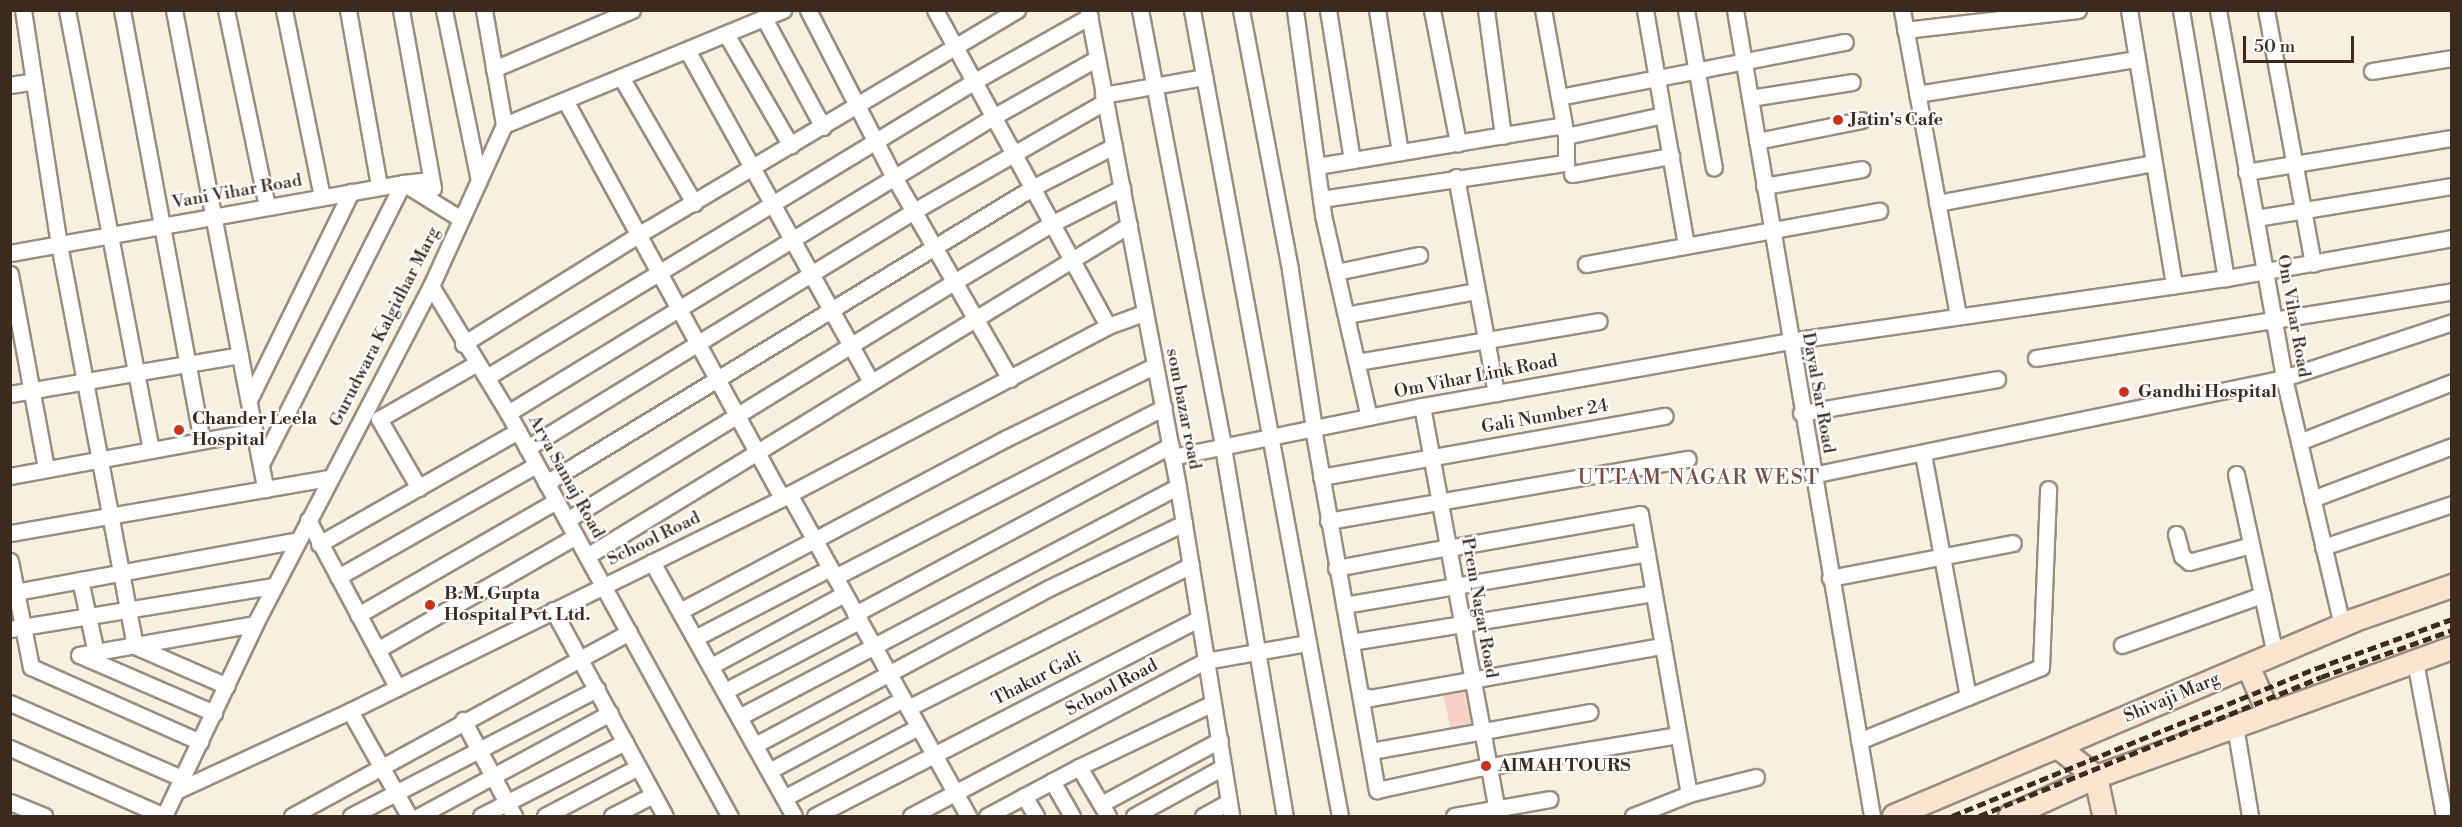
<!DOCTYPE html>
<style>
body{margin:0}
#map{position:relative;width:2462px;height:827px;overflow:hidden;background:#f8efdf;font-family:"Libre Bodoni",serif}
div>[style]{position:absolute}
.built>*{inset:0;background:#f5d2c3;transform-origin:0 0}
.roads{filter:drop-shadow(2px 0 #9a8c7e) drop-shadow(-2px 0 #9a8c7e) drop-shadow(0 2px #9a8c7e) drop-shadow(0 -2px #9a8c7e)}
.street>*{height:15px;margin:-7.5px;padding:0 7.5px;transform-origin:7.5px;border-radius:7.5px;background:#fff}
.secondary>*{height:22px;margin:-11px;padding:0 11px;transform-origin:11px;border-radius:11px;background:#fce5d0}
.rail>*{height:4.5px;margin-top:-2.25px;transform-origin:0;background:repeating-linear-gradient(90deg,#3b2a1e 0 9px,transparent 0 13.5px)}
.dots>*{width:16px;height:16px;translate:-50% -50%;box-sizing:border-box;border:3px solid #fff;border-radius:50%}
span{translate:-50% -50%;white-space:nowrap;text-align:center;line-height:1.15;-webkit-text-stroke:4.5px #fff;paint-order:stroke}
.poi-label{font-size:18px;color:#3b2a1e;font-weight:700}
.left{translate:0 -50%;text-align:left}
.street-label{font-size:18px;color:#3b2a1e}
.quarter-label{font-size:21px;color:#745047;letter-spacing:1.5px}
.frame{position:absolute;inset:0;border:12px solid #3b2a1e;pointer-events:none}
.scale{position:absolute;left:2243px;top:36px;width:111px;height:27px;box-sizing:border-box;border:3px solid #3b2a1e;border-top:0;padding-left:8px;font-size:18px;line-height:21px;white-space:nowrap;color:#3b2a1e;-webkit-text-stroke:4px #fff;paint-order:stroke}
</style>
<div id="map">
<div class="built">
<div style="left:1464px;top:686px;width:45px;height:22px;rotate:78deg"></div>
</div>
<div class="roads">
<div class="street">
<div style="left:23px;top:10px;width:237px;rotate:81.3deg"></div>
<div style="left:59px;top:244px;width:409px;rotate:79.3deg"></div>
<div style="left:67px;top:10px;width:448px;rotate:79.2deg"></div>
<div style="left:122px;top:10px;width:437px;rotate:79.5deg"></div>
<div style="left:174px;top:10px;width:488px;rotate:79.2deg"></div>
<div style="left:226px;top:10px;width:201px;rotate:78.2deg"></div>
<div style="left:284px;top:10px;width:191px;rotate:78.5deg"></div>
<div style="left:348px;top:10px;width:179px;rotate:80deg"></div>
<div style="left:401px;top:10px;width:181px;rotate:79.8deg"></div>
<div style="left:444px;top:10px;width:174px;rotate:78.4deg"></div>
<div style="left:484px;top:10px;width:117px;rotate:80.1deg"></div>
<div style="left:808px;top:10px;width:188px;rotate:62.8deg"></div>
<div style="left:894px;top:177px;width:233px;rotate:60.1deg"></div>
<div style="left:935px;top:10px;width:360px;rotate:61.3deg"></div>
<div style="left:1088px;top:10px;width:485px;rotate:79.3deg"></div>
<div style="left:1178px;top:487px;width:333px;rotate:80.8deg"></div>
<div style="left:1140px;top:10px;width:445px;rotate:79.2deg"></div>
<div style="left:1223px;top:447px;width:374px;rotate:80.5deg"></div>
<div style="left:1192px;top:10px;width:819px;rotate:79.6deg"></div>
<div style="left:1241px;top:10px;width:265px;rotate:79.3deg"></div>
<div style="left:1290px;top:270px;width:160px;rotate:81.4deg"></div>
<div style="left:1295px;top:10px;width:207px;rotate:82.2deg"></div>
<div style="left:1323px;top:215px;width:207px;rotate:77.2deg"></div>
<div style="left:1328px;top:10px;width:152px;rotate:80.9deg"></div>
<div style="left:1377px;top:10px;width:144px;rotate:80.8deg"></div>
<div style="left:1432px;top:10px;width:136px;rotate:78.9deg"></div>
<div style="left:1486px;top:10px;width:127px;rotate:82.3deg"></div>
<div style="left:1645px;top:10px;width:239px;rotate:80.1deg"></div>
<div style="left:1686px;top:10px;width:160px;rotate:80deg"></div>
<div style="left:1735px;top:10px;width:818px;rotate:80.35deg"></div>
<div style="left:1902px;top:10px;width:310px;rotate:79.6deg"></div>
<div style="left:2129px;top:10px;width:279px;rotate:80.7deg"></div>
<div style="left:2181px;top:10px;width:272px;rotate:80.5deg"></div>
<div style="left:2218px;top:10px;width:374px;rotate:79.8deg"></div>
<div style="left:2284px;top:378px;width:255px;rotate:76.8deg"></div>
<div style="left:2266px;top:10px;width:258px;rotate:79.5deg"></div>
<div style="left:764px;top:18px;width:124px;rotate:61.6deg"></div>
<div style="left:1905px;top:30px;width:174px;rotate:-6.6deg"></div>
<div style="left:726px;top:34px;width:129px;rotate:59.9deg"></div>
<div style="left:687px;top:50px;width:377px;rotate:61deg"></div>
<div style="left:494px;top:69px;width:150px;rotate:-23.1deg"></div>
<div style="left:2372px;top:71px;width:81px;rotate:-9.2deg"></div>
<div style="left:621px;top:77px;width:146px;rotate:59.9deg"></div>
<div style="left:10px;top:85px;width:24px;rotate:-9deg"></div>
<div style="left:1917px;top:94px;width:221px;rotate:-9.1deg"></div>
<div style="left:1103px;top:95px;width:103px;rotate:-10.1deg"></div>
<div style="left:1559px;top:97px;width:291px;rotate:-10.9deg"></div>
<div style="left:1750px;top:98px;width:103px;rotate:-8.9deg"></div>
<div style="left:565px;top:100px;width:453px;rotate:61.4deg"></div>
<div style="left:1566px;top:136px;width:99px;rotate:-12.2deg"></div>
<div style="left:1757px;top:141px;width:106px;rotate:-11.4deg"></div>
<div style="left:1317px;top:166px;width:250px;rotate:-9.4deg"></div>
<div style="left:2246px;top:172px;width:209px;rotate:-9.4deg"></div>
<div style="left:1572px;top:174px;width:101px;rotate:-10.3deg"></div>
<div style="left:1456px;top:177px;width:220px;rotate:79.5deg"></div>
<div style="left:1764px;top:186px;width:99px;rotate:-9.8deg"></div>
<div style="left:1321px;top:199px;width:248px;rotate:-8.4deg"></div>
<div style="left:1566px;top:163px;width:27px;rotate:-90deg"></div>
<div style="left:1566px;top:136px;width:128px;rotate:-100.3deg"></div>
<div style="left:1937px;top:203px;width:220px;rotate:-10.5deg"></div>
<div style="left:2256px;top:218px;width:199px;rotate:-9.3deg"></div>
<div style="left:10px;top:253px;width:399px;rotate:-10.1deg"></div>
<div style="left:403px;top:183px;width:68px;rotate:31.8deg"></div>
<div style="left:1586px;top:264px;width:298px;rotate:-10.3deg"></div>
<div style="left:1336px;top:272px;width:85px;rotate:-11.6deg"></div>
<div style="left:10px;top:274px;width:198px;rotate:79.5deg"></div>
<div style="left:431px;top:286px;width:149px;rotate:58.8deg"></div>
<div style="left:508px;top:413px;width:460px;rotate:61.2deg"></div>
<div style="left:1346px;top:315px;width:133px;rotate:-10.4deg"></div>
<div style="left:463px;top:344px;width:206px;rotate:-31.9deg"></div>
<div style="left:638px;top:235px;width:441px;rotate:-30.7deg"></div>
<div style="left:2036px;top:358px;width:421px;rotate:-9.1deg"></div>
<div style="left:1357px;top:362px;width:245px;rotate:-9.6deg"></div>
<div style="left:487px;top:377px;width:569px;rotate:-31.26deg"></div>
<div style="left:973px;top:82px;width:134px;rotate:-29.4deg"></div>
<div style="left:10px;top:394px;width:233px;rotate:-9.6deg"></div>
<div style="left:249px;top:400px;width:232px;rotate:-63.9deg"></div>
<div style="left:1422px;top:406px;width:417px;rotate:79.5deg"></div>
<div style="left:508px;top:413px;width:568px;rotate:-31.4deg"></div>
<div style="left:993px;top:117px;width:118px;rotate:-29.4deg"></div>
<div style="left:1801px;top:413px;width:199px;rotate:-9.8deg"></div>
<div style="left:1313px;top:428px;width:368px;rotate:80deg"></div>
<div style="left:1377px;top:790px;width:104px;rotate:-12.2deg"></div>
<div style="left:1479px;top:768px;width:202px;rotate:-9.4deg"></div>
<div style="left:2299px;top:442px;width:164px;rotate:-21.4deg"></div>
<div style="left:527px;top:448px;width:454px;rotate:-31.5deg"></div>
<div style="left:914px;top:211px;width:219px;rotate:-29.8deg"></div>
<div style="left:1923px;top:454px;width:247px;rotate:79.5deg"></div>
<div style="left:1172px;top:457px;width:255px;rotate:-11.5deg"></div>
<div style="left:1422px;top:406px;width:373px;rotate:-10deg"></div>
<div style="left:1789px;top:341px;width:442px;rotate:-8.2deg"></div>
<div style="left:2226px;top:278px;width:230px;rotate:-10deg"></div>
<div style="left:261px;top:464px;width:315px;rotate:-63.2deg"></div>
<div style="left:403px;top:183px;width:28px;rotate:-6deg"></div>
<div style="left:2236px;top:474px;width:184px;rotate:77.8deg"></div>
<div style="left:1812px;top:475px;width:482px;rotate:-11.6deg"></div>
<div style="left:2284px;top:378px;width:177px;rotate:-18.4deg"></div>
<div style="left:10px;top:476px;width:248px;rotate:-10.4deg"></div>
<div style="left:1321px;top:477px;width:349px;rotate:-10.1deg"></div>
<div style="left:546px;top:483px;width:569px;rotate:-31.26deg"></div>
<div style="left:1032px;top:188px;width:92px;rotate:-27.1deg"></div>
<div style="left:419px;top:488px;width:80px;rotate:-120.1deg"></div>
<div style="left:379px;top:419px;width:113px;rotate:-29.7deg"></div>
<div style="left:789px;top:494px;width:368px;rotate:60.9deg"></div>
<div style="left:2312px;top:499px;width:150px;rotate:-20.7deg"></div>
<div style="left:308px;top:520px;width:189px;rotate:61.9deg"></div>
<div style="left:567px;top:520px;width:454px;rotate:-31.6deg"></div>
<div style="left:954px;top:282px;width:113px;rotate:-30.9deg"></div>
<div style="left:1051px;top:224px;width:80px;rotate:-26.9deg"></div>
<div style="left:1328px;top:521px;width:365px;rotate:-9.8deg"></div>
<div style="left:10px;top:533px;width:325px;rotate:-9.8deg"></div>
<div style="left:2176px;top:534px;width:23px;rotate:75deg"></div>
<div style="left:2182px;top:556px;width:9px;rotate:41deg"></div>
<div style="left:2189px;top:562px;width:64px;rotate:-15.3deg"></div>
<div style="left:319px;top:544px;width:229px;rotate:-29.6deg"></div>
<div style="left:2323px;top:547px;width:136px;rotate:-18.4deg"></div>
<div style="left:1448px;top:548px;width:195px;rotate:-10deg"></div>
<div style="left:1640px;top:514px;width:284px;rotate:80.1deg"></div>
<div style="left:587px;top:556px;width:635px;rotate:-31.41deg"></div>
<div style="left:10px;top:561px;width:108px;rotate:78.8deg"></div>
<div style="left:31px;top:667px;width:185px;rotate:23.9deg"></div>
<div style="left:652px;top:562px;width:291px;rotate:60.8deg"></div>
<div style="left:1336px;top:568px;width:114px;rotate:-10.6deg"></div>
<div style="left:338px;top:577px;width:227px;rotate:-29.5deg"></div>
<div style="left:835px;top:577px;width:370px;rotate:-27.3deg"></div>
<div style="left:1830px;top:578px;width:186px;rotate:-10.8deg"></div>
<div style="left:80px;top:580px;width:75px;rotate:77.6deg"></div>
<div style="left:10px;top:593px;width:293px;rotate:-10.4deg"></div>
<div style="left:1344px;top:605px;width:307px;rotate:-9.7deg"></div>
<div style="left:553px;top:610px;width:234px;rotate:61.5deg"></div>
<div style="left:680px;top:611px;width:370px;rotate:-27.9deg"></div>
<div style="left:1007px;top:438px;width:164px;rotate:-26.1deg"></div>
<div style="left:855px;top:614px;width:358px;rotate:-28.1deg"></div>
<div style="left:358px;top:615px;width:228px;rotate:-29.9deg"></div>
<div style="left:10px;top:629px;width:267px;rotate:-9.3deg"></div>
<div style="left:695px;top:638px;width:152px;rotate:-27.4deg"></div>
<div style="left:1351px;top:642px;width:306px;rotate:-9.2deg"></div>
<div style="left:2122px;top:645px;width:149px;rotate:-19.7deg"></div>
<div style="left:135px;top:646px;width:100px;rotate:23.5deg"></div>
<div style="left:377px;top:650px;width:229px;rotate:-29.8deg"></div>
<div style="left:79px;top:655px;width:179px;rotate:-10deg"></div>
<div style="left:82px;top:656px;width:144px;rotate:23.4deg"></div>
<div style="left:2415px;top:661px;width:158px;rotate:79.4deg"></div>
<div style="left:711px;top:666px;width:151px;rotate:-28.4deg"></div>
<div style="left:725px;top:691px;width:151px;rotate:-27.6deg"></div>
<div style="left:1362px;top:695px;width:9px;rotate:21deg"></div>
<div style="left:1370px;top:698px;width:298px;rotate:-10.1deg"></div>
<div style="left:10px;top:703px;width:188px;rotate:23.6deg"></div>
<div style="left:908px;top:708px;width:317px;rotate:-26.8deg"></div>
<div style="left:350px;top:711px;width:120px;rotate:60.7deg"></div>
<div style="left:739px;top:717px;width:496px;rotate:-27.7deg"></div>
<div style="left:463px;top:720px;width:109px;rotate:62deg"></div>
<div style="left:2235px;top:726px;width:91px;rotate:80.5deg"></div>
<div style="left:1859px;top:741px;width:196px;rotate:-22.1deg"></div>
<div style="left:2041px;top:667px;width:178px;rotate:-87.7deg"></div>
<div style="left:755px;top:745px;width:333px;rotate:-28.1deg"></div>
<div style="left:1049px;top:588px;width:150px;rotate:-25.7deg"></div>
<div style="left:10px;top:748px;width:168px;rotate:23.8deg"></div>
<div style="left:1371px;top:751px;width:222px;rotate:-10.1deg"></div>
<div style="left:1079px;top:767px;width:57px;rotate:59.4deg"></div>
<div style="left:769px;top:771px;width:152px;rotate:-28.2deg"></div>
<div style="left:1052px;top:781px;width:40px;rotate:60.3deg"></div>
<div style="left:176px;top:791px;width:192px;rotate:-24.7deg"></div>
<div style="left:350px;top:711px;width:482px;rotate:-26.2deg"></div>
<div style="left:782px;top:498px;width:369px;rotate:-27.8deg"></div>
<div style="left:1108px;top:326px;width:38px;rotate:-20deg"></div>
<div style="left:1024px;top:796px;width:23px;rotate:59deg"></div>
<div style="left:784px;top:798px;width:152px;rotate:-27.9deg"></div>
<div style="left:10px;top:802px;width:37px;rotate:22deg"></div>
<div style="left:1101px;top:804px;width:135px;rotate:-28.3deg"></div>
<div style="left:164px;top:816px;width:212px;rotate:-64.6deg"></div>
<div style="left:255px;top:624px;width:381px;rotate:-62.5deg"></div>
<div style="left:431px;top:286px;width:177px;rotate:-65.6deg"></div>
<div style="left:504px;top:125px;width:302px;rotate:-22.4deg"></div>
<div style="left:292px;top:816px;width:384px;rotate:-28.6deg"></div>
<div style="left:351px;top:816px;width:277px;rotate:-27.3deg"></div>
<div style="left:419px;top:816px;width:217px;rotate:-28.3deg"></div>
<div style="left:481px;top:816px;width:162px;rotate:-27.2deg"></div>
<div style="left:545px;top:816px;width:105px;rotate:-27.8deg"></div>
<div style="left:612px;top:816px;width:46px;rotate:-27.1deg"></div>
<div style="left:815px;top:816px;width:431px;rotate:-27.2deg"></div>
<div style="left:911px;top:816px;width:332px;rotate:-27.8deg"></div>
<div style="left:1205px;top:661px;width:104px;rotate:-10deg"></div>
<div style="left:987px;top:816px;width:104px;rotate:-28deg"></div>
<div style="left:1079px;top:767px;width:148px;rotate:-25.5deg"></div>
<div style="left:1134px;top:816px;width:102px;rotate:-28.8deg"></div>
<div style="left:1203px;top:816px;width:29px;rotate:-29deg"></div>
<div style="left:1454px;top:816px;width:97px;rotate:-10deg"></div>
<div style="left:1633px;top:816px;width:60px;rotate:-21.4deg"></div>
<div style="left:1689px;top:794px;width:69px;rotate:-14.2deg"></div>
</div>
<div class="secondary">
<div style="left:2248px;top:666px;width:52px;rotate:66.4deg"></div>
<div style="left:2058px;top:747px;width:48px;rotate:38.3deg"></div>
<div style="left:2096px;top:777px;width:40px;rotate:78deg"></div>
<div style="left:1894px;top:816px;width:501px;rotate:-23.03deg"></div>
<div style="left:2355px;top:620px;width:103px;rotate:-19.3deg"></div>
<div style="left:2010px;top:816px;width:94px;rotate:-24.4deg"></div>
<div style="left:2096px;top:777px;width:379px;rotate:-19.9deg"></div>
</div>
</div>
<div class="rail">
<div style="left:1952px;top:816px;width:394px;rotate:-22.1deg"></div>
<div style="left:2317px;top:668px;width:144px;rotate:-19.9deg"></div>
<div style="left:1979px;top:816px;width:369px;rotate:-22.1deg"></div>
<div style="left:2321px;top:677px;width:139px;rotate:-19.7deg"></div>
</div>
<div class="dots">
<div style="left:1838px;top:120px;background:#c8321e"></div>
<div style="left:2124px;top:392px;background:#c8321e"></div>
<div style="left:179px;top:430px;background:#c8321e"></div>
<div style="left:430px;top:605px;background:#c8321e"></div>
<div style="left:1486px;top:766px;background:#c8321e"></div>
</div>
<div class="poi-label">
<span class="left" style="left:1850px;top:120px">Jatin's Cafe</span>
<span class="left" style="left:2138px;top:392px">Gandhi Hospital</span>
<span class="left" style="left:192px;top:430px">Chander Leela<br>Hospital</span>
<span class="left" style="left:444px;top:605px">B.M. Gupta<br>Hospital Pvt. Ltd.</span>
<span class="left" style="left:1498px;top:766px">AIMAH TOURS</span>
</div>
<div class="street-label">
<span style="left:237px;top:192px;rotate:-10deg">Vani Vihar Road</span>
<span style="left:2293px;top:316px;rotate:80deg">Om Vihar Road</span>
<span style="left:385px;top:327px;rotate:-63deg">Gurudwara Kalgidhar Marg</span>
<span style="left:1476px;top:377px;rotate:-11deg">Om Vihar Link Road</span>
<span style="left:1818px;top:393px;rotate:80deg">Dayal Sar Road</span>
<span style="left:1183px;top:409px;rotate:79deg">som bazar road</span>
<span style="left:1545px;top:417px;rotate:-10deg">Gali Number 24</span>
<span style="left:566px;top:477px;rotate:61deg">Arya Samaj Road</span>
<span style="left:654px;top:539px;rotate:-26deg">School Road</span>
<span style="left:1479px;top:608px;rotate:80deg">Prem Nagar Road</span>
<span style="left:1037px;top:679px;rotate:-27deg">Thakur Gali</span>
<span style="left:1112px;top:688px;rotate:-28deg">School Road</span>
<span style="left:2172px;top:698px;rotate:-23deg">Shivaji Marg</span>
</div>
<div class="quarter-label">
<span style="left:1699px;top:478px">UTTAM NAGAR WEST</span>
</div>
<div class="frame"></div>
<div class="scale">50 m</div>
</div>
